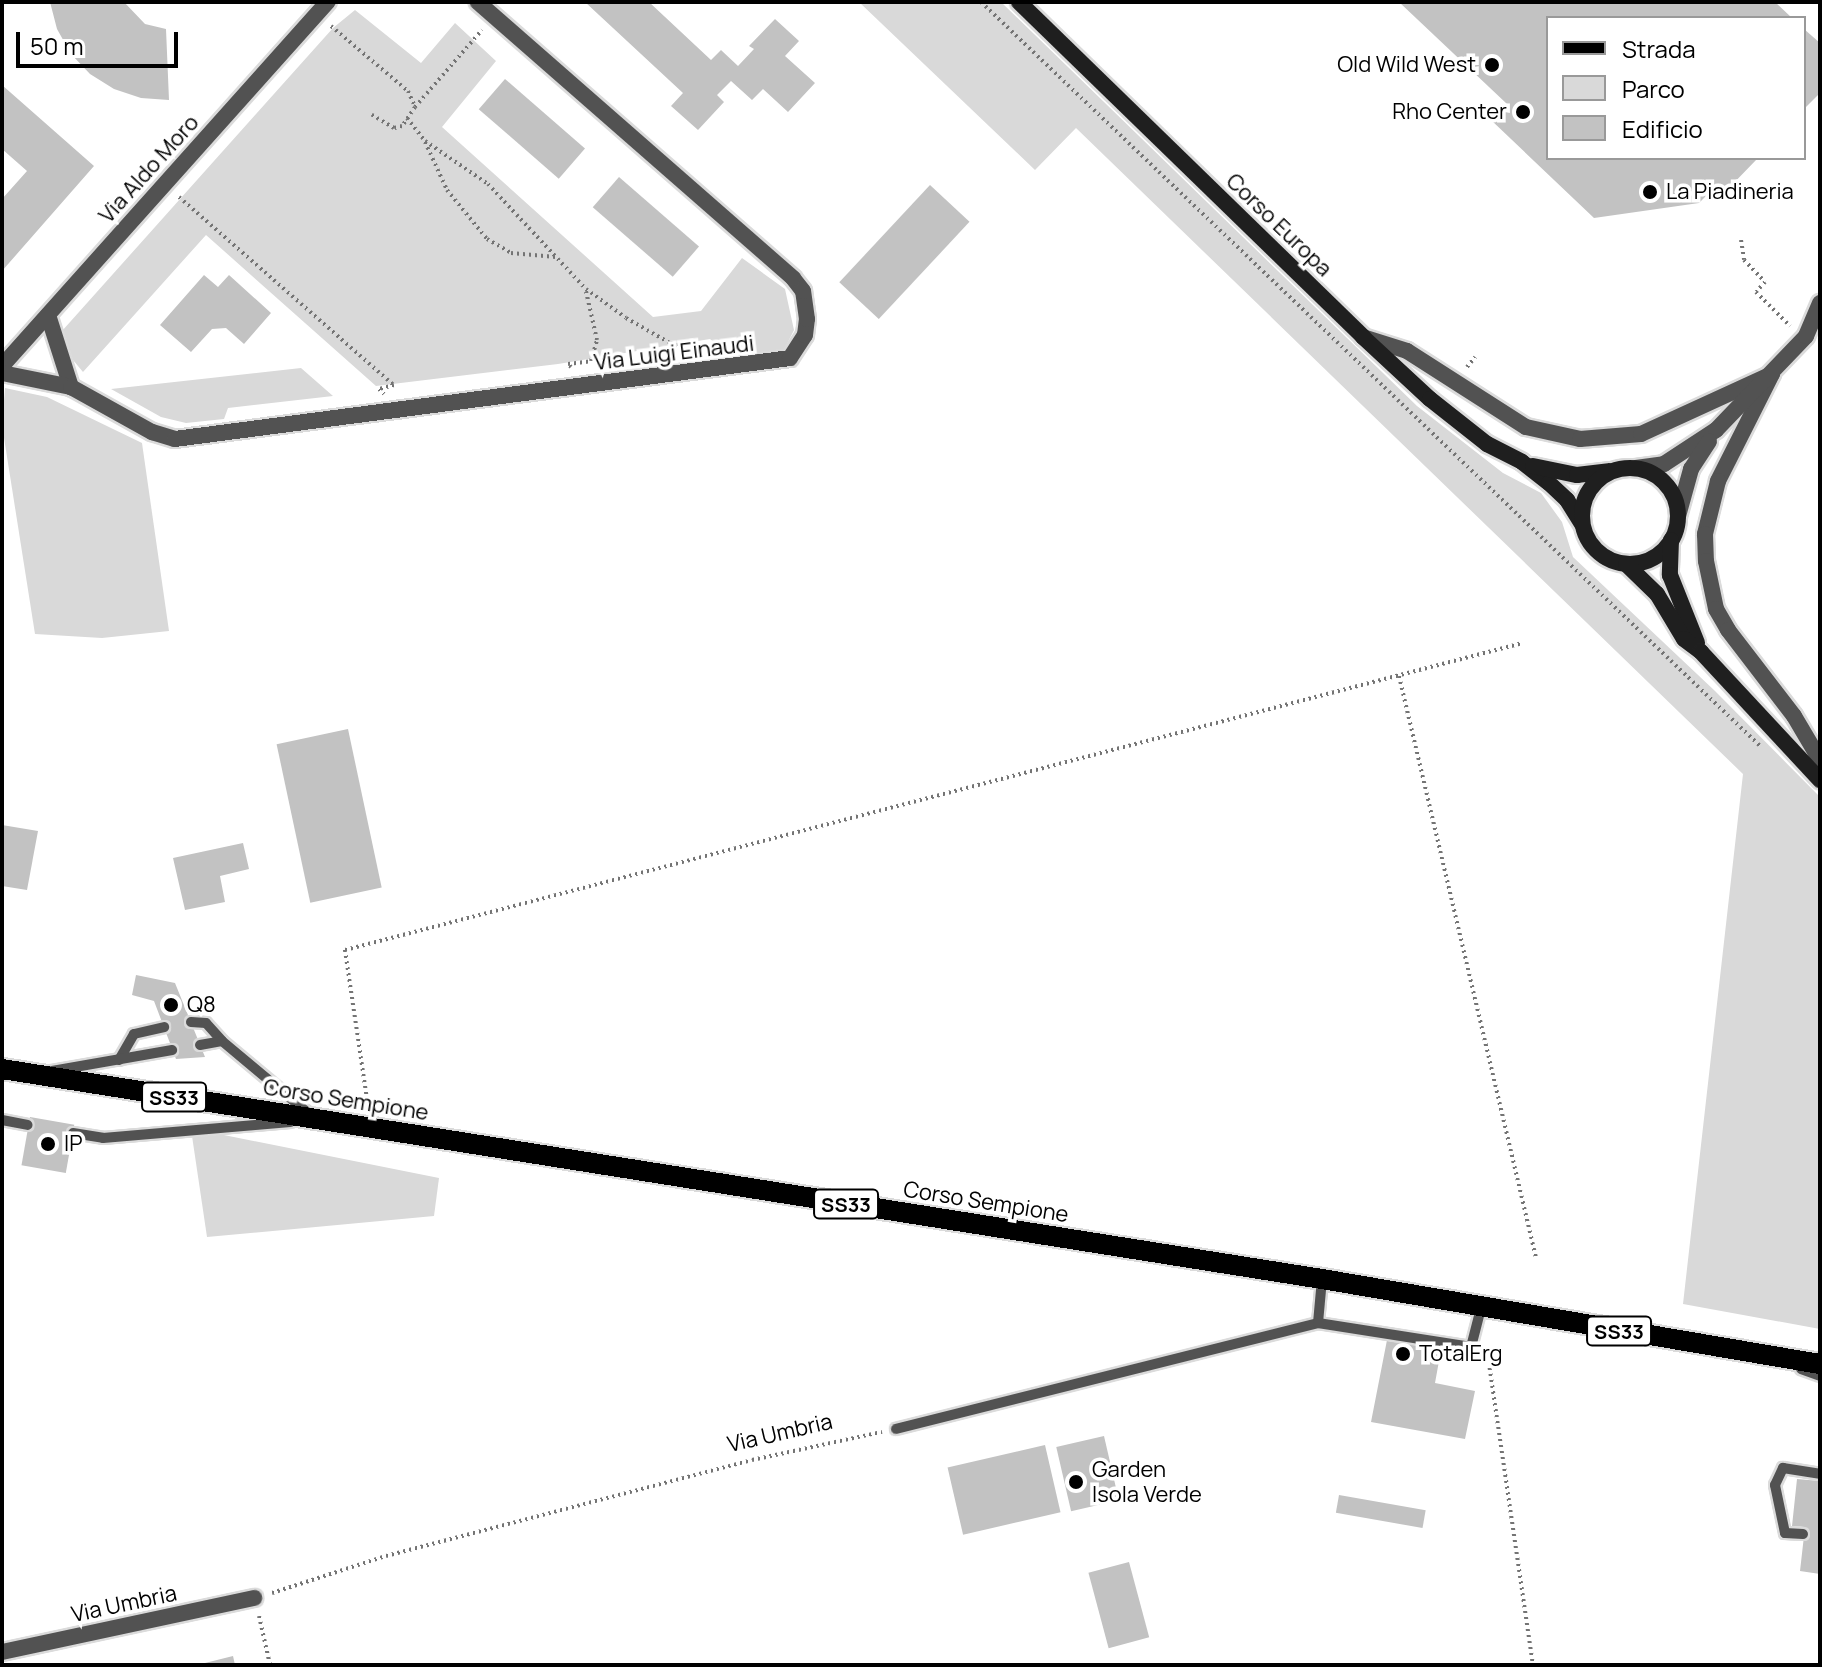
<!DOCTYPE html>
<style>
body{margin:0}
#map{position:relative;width:1822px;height:1667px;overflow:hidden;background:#fff;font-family:Manrope,sans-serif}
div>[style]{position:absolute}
.green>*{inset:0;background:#d9d9d9}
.building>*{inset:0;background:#c2c2c2;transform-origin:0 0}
.path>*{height:4px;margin-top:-2px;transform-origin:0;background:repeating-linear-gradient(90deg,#747474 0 2px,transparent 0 6px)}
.roads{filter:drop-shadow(2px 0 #dbdbdb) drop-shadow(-2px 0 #dbdbdb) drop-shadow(0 2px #dbdbdb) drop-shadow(0 -2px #dbdbdb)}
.service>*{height:10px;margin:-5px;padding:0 5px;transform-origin:5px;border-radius:5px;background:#525252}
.minor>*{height:16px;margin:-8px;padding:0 8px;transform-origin:8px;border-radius:8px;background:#525252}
.secondary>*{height:16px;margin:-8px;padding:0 8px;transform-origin:8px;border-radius:8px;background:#1f1f1f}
.secondary>.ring{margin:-8px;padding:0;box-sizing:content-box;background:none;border:16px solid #1f1f1f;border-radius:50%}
.primary>*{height:20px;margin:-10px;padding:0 10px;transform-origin:10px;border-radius:10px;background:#000}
.dots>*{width:22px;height:22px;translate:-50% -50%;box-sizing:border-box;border:4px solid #fff;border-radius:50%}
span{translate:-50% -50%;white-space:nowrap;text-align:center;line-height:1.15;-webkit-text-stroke:7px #fff;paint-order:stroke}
.shield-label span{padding:2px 6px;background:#fff;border:2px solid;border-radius:6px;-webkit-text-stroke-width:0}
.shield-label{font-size:20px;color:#000;font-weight:700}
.poi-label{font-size:22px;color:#000}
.right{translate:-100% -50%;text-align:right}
.left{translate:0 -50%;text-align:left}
.street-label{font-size:22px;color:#000}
.frame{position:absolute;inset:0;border:4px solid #000;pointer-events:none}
.legend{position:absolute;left:1546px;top:16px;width:260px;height:144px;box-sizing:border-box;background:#fff;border:2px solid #999;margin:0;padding:10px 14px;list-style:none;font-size:24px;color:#000}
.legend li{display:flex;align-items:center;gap:16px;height:40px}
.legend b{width:40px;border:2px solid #999}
.scale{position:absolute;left:16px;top:32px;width:162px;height:36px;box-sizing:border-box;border:4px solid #000;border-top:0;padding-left:10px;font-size:24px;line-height:28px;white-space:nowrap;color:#000;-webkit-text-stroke:6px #fff;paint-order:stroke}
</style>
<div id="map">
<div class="green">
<div style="clip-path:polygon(859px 2px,1001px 2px,1417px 406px,1503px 473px,1541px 493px,1562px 522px,1573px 557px,1715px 691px,1820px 797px,1820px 1329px,1683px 1304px,1743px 774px,1076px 128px,1035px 170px)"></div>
<div style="clip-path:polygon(355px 10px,421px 63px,455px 23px,496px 61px,442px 127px,653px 317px,701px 311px,742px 258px,785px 289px,794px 330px,784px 350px,733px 357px,710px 339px,558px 364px,376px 386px,206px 235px,83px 372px,73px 360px,62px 331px,333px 28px)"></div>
<div style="clip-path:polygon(301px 368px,333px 396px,228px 408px,224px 419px,186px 423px,161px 417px,111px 389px)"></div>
<div style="clip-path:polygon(5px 388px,47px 397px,142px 443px,169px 631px,102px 638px,35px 634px,2px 425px)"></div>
<div style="clip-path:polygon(214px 1133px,439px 1178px,434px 1216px,207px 1237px,192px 1136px)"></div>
</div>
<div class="building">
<div style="clip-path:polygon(50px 2px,124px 2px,145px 24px,166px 29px,169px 100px,141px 98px,114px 89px,90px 74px,71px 54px,57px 29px)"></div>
<div style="clip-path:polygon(585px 2px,649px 2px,711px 60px,721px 50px,738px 66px,754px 49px,749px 46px,775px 19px,799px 41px,785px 56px,815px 83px,788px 112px,763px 89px,752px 100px,731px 81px,717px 95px,724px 102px,698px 130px,671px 106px,683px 93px)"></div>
<div style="clip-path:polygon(1399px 2px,1775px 2px,1792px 18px,1548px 18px,1548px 158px,1758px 158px,1726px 191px,1718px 184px,1699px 203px,1594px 218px,1491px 120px,1507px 104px)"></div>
<div style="clip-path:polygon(1804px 29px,1820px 43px,1820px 93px,1804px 109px)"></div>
<div style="left:505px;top:79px;width:106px;height:40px;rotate:41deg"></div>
<div style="clip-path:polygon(2px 85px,94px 166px,2px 271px,2px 199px,27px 171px,2px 149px)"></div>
<div style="left:619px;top:177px;width:106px;height:40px;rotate:41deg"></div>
<div style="left:930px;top:185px;width:54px;height:133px;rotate:43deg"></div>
<div style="clip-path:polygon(204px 275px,218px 287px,229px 275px,271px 313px,244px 344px,226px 328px,212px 329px,191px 352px,160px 325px)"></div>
<div style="left:348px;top:729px;width:162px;height:73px;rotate:78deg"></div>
<div style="clip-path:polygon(2px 825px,38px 831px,27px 890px,2px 886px)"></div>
<div style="clip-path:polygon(243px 843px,249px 869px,220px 876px,225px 902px,185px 910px,173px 858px)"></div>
<div style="clip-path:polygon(136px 975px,175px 983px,205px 1057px,176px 1059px,154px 1001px,132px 995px)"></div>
<div style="left:30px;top:1117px;width:45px;height:49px;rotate:10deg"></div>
<div style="clip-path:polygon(1387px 1340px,1441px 1350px,1435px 1383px,1475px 1391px,1465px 1439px,1371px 1422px)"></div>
<div style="left:1104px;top:1436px;width:66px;height:49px;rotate:77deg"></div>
<div style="left:1045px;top:1445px;width:69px;height:100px;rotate:77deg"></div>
<div style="clip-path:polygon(1797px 1479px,1820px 1481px,1820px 1574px,1800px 1571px,1805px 1527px,1792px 1526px)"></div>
<div style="left:1339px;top:1495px;width:88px;height:18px;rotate:10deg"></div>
<div style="left:1129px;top:1562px;width:78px;height:42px;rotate:75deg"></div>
<div style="clip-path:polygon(233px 1656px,235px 1665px,201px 1665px,201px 1664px)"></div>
</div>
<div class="path">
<div style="left:981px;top:2px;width:1077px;rotate:43.68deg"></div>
<div style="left:331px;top:26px;width:101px;rotate:40.2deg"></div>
<div style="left:408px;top:91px;width:17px;rotate:66deg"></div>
<div style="left:415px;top:107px;width:23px;rotate:124deg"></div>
<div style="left:402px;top:126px;width:8px;rotate:166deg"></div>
<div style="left:394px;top:128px;width:26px;rotate:-149deg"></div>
<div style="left:415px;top:107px;width:102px;rotate:-49deg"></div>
<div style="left:407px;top:118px;width:29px;rotate:52deg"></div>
<div style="left:425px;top:141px;width:76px;rotate:34.3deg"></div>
<div style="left:488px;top:184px;width:144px;rotate:47deg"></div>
<div style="left:586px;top:289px;width:49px;rotate:35.9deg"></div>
<div style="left:626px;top:318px;width:51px;rotate:29.6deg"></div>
<div style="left:670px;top:343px;width:16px;rotate:18deg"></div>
<div style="left:685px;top:348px;width:19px;rotate:-6deg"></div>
<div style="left:704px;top:346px;width:6px;rotate:45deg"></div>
<div style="left:425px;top:142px;width:53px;rotate:65.4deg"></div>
<div style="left:447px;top:190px;width:63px;rotate:50.8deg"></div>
<div style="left:487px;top:239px;width:28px;rotate:30deg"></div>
<div style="left:511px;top:253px;width:45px;rotate:5.1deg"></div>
<div style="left:179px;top:197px;width:286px;rotate:41.2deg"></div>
<div style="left:394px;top:385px;width:16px;rotate:165deg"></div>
<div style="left:379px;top:389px;width:7px;rotate:45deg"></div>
<div style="left:1741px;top:240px;width:20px;rotate:81deg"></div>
<div style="left:1744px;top:260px;width:30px;rotate:46deg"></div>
<div style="left:1765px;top:282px;width:13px;rotate:132deg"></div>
<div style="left:1756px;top:292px;width:48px;rotate:45deg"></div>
<div style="left:571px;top:367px;width:4px;rotate:-135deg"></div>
<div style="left:568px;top:364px;width:23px;rotate:-7deg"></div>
<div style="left:591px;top:361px;width:22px;rotate:-74deg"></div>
<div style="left:597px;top:340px;width:50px;rotate:-102.7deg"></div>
<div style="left:1467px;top:367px;width:13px;rotate:-51deg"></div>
<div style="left:1399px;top:676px;width:598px;rotate:76.75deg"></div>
<div style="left:368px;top:1106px;width:158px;rotate:-98.4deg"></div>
<div style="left:345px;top:950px;width:1217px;rotate:-14.61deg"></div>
<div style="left:1487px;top:1350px;width:318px;rotate:81.7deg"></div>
<div style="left:272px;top:1593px;width:120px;rotate:-18deg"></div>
<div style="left:386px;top:1556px;width:378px;rotate:-14.7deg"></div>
<div style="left:752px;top:1460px;width:133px;rotate:-12.2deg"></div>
<div style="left:259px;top:1616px;width:50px;rotate:77.3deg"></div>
</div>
<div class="roads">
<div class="service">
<div style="left:191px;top:1022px;width:15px;rotate:4deg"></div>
<div style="left:206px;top:1023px;width:24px;rotate:48deg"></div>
<div style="left:200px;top:1045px;width:22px;rotate:-10deg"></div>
<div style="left:222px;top:1041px;width:112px;rotate:39.9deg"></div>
<div style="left:119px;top:1060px;width:30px;rotate:-60deg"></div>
<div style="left:134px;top:1034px;width:31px;rotate:-13deg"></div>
<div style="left:52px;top:1071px;width:122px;rotate:-9.9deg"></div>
<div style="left:2px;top:1120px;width:26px;rotate:11deg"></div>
<div style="left:73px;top:1133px;width:30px;rotate:9deg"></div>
<div style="left:103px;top:1138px;width:188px;rotate:-4.9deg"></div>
<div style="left:1318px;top:1323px;width:44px;rotate:-84.8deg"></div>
<div style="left:1801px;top:1369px;width:20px;rotate:20deg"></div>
<div style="left:896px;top:1429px;width:435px;rotate:-14.1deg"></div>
<div style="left:1318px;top:1323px;width:155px;rotate:8.9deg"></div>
<div style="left:1471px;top:1347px;width:40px;rotate:-75.6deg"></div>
<div style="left:1803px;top:1534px;width:18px;rotate:-177deg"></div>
<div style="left:1785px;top:1533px;width:49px;rotate:-101.8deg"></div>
<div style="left:1775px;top:1485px;width:19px;rotate:-65deg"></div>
<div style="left:1783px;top:1468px;width:37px;rotate:9deg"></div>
</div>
<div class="minor">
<div style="left:48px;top:315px;width:76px;rotate:72.3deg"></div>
<div style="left:1363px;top:337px;width:46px;rotate:17.7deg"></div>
<div style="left:1407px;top:351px;width:141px;rotate:32.6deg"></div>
<div style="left:1526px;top:427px;width:55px;rotate:12.5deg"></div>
<div style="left:1580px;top:439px;width:61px;rotate:-4.7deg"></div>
<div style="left:1641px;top:434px;width:144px;rotate:-24.6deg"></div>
<div style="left:2px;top:366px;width:489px;rotate:-48.2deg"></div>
<div style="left:2px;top:373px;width:70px;rotate:11.5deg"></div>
<div style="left:71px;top:387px;width:93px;rotate:29.1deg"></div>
<div style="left:152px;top:432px;width:24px;rotate:17deg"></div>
<div style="left:175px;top:439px;width:620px;rotate:-7.5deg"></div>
<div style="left:790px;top:358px;width:27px;rotate:-57deg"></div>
<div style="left:805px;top:335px;width:16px;rotate:-83deg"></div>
<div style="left:807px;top:319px;width:28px;rotate:-98deg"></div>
<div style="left:803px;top:291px;width:16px;rotate:-128deg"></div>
<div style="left:793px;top:278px;width:419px;rotate:-138.8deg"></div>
<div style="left:1772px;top:374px;width:120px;rotate:116.8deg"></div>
<div style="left:1718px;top:481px;width:55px;rotate:103.8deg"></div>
<div style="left:1705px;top:534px;width:27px;rotate:88deg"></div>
<div style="left:1706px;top:561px;width:49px;rotate:78.2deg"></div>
<div style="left:1716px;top:609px;width:24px;rotate:60deg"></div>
<div style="left:1728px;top:630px;width:108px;rotate:52.5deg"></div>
<div style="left:1794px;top:716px;width:51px;rotate:59.4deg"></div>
<div style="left:1636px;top:468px;width:28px;rotate:-8deg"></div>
<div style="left:1664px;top:464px;width:62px;rotate:-33.2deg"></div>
<div style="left:1716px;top:430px;width:130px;rotate:-46.2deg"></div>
<div style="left:1806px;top:336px;width:36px;rotate:-67deg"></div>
<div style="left:1678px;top:516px;width:49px;rotate:-74.5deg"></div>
<div style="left:1691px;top:469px;width:33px;rotate:-57deg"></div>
<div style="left:2px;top:1652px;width:258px;rotate:-12.1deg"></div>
</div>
<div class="secondary">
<div style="left:1019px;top:2px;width:480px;rotate:44.2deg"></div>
<div style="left:1363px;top:337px;width:91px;rotate:42.8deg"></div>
<div style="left:1430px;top:399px;width:73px;rotate:38.3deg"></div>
<div style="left:1487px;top:444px;width:39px;rotate:27deg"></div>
<div style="left:1522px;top:462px;width:34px;rotate:38deg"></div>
<div style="left:1549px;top:483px;width:25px;rotate:43deg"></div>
<div style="left:1567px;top:500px;width:28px;rotate:58deg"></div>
<div style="left:1533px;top:466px;width:45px;rotate:11.6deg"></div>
<div style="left:1577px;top:475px;width:32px;rotate:-7deg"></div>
<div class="ring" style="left:1582px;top:468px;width:80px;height:80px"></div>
<div style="left:1671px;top:540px;width:35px;rotate:92deg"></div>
<div style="left:1670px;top:575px;width:73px;rotate:68.3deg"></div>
<div style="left:1626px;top:564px;width:43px;rotate:44.1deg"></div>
<div style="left:1657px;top:594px;width:52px;rotate:59deg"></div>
<div style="left:1684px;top:639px;width:21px;rotate:37deg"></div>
<div style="left:1701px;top:652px;width:175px;rotate:47.1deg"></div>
</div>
<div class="primary">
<div style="left:2px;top:1069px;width:1337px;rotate:9.04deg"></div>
<div style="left:1322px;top:1279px;width:505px;rotate:9.69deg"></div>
</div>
</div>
<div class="dots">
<div style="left:1492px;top:65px;background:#000"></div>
<div style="left:1523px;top:112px;background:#000"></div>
<div style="left:1650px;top:192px;background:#000"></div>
<div style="left:171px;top:1005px;background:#000"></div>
<div style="left:48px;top:1144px;background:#000"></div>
<div style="left:1403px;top:1354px;background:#000"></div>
<div style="left:1076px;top:1482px;background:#000"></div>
</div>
<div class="shield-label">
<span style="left:174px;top:1097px">SS33</span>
<span style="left:846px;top:1204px">SS33</span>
<span style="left:1619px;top:1331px">SS33</span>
</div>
<div class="poi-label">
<span class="right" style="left:1476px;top:65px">Old Wild West</span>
<span class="right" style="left:1507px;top:112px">Rho Center</span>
<span class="left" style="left:1666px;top:192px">La Piadineria</span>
<span class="left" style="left:187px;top:1005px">Q8</span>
<span class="left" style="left:64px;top:1144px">IP</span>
<span class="left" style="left:1419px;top:1354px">TotalErg</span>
<span class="left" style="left:1092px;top:1482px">Garden<br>Isola Verde</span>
</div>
<div class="street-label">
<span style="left:149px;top:169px;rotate:-48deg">Via Aldo Moro</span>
<span style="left:1279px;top:225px;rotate:44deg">Corso Europa</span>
<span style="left:674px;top:353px;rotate:-7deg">Via Luigi Einaudi</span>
<span style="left:346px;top:1100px;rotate:9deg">Corso Sempione</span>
<span style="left:986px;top:1202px;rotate:9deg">Corso Sempione</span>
<span style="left:780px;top:1433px;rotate:-13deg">Via Umbria</span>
<span style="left:124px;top:1604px;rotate:-12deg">Via Umbria</span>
</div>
<div class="frame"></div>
<ul class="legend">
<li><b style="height:10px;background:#000"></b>Strada</li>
<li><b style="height:22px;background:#d9d9d9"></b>Parco</li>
<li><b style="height:22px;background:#c2c2c2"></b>Edificio</li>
</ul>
<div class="scale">50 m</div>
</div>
